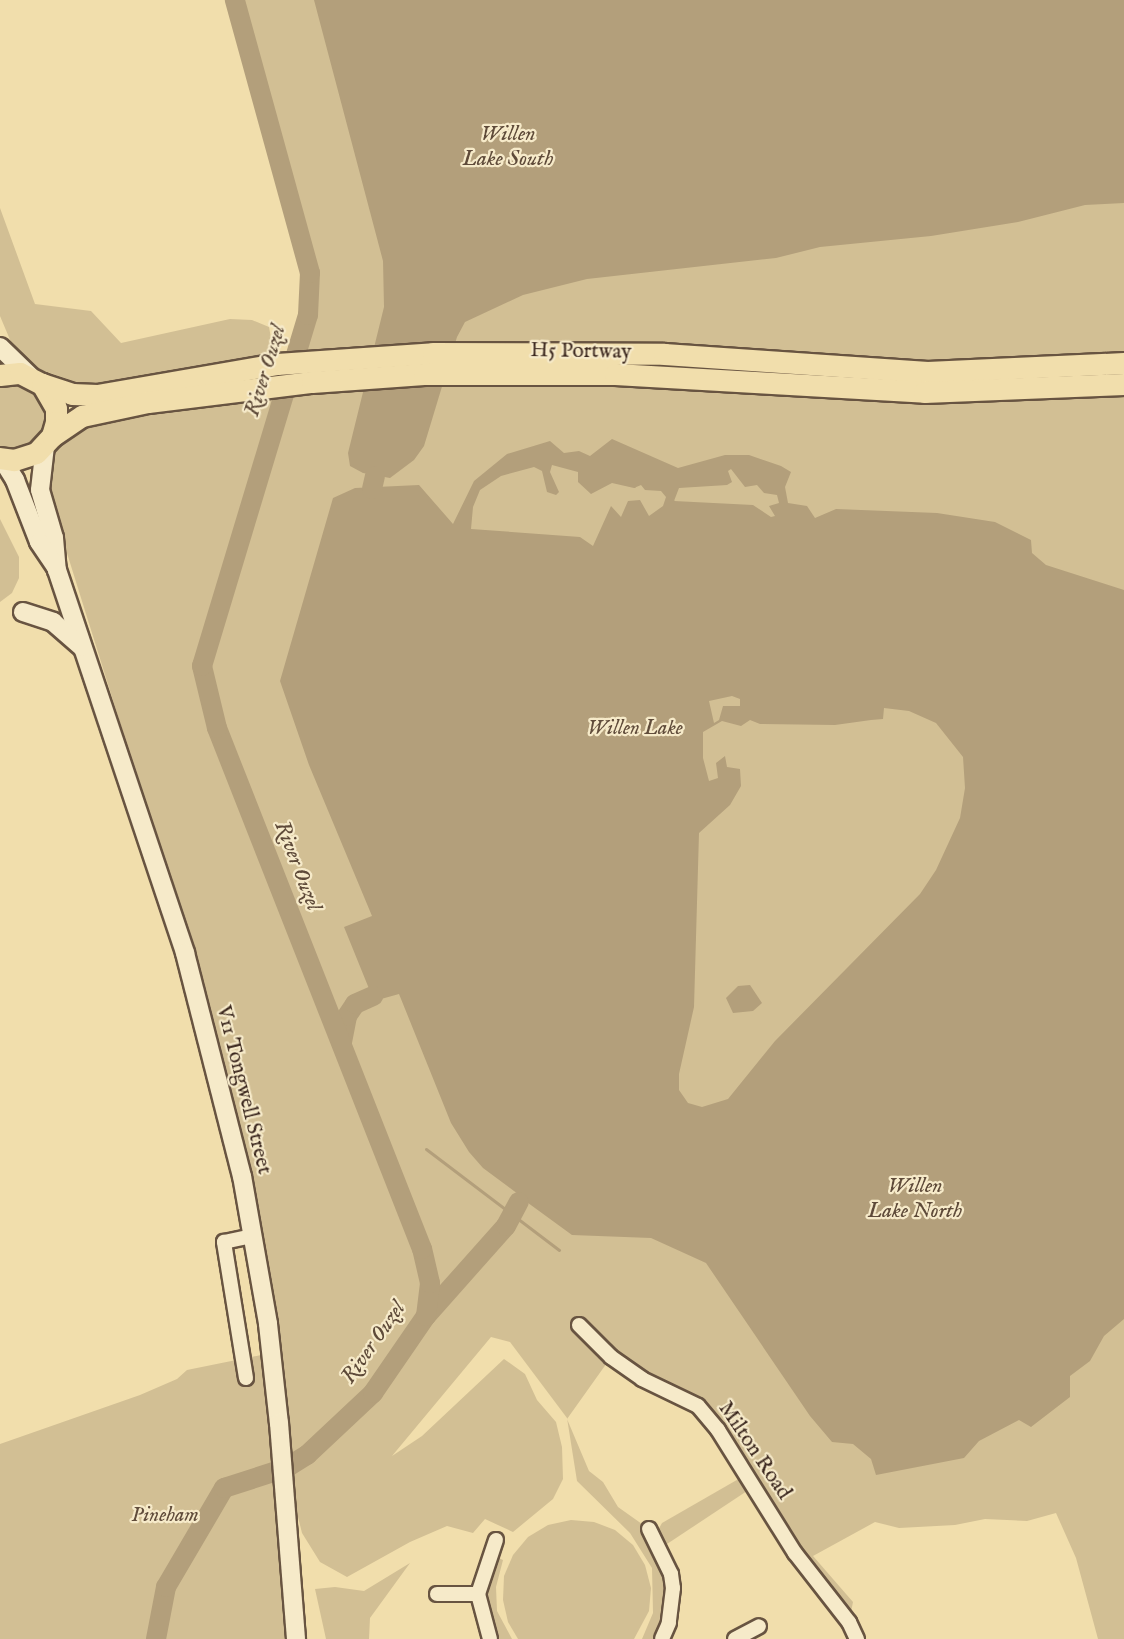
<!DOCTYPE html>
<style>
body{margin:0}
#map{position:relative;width:1124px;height:1639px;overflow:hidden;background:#f1deac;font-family:"IM FELL English",serif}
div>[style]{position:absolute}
.green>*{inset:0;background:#d2bf94}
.water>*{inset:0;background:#b39f7b}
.stream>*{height:3px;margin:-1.5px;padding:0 1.5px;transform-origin:1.5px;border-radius:1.5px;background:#b39f7b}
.river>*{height:20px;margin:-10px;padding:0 10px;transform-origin:10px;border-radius:10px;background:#b39f7b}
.roads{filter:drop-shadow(2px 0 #685441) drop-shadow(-2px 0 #685441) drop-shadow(0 2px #685441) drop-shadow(0 -2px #685441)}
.street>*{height:14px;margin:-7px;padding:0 7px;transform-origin:7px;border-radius:7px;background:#f6eac9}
.secondary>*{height:18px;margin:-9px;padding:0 9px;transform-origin:9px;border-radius:9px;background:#f6eac9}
.primary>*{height:21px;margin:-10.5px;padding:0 10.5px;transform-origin:10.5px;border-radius:10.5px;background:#f1deac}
span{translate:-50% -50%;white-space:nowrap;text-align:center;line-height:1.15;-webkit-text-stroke:4.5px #f6eac9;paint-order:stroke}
.street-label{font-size:21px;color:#3a261d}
.park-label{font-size:21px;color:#604c3b;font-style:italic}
.water-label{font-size:22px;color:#5e4a39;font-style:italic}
</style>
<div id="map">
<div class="green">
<div style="clip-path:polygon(235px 0,1124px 0,1124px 1639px,1098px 1639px,1076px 1558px,1056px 1513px,1027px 1521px,985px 1519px,955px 1525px,899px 1528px,875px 1522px,813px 1556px,853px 1602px,849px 1622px,698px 1406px,609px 1360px,567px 1419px,589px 1471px,603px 1482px,618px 1507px,649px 1529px,671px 1574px,662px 1639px,642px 1639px,653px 1613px,652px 1568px,630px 1533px,577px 1481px,567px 1418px,510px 1342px,491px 1337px,392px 1456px,422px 1436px,504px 1359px,525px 1374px,537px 1400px,556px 1422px,562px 1447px,563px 1479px,553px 1499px,513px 1532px,485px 1519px,473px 1533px,447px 1526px,410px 1542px,347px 1577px,320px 1562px,302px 1533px,298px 1517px,288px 1516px,296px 1639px,0 1639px,0 1444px,140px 1395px,177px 1379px,187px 1370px,271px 1353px,193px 956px,46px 486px,53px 452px,64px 439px,86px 423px,289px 384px,308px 315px,310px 273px)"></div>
<div style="clip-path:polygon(0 208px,35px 304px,91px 311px,121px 343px,230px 319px,252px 320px,269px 327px,274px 355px,86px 385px,35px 368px,16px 354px,0 316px)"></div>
<div style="clip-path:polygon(15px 382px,36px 390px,47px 409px,44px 431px,37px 440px,17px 450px,0 447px,0 385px)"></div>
<div style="clip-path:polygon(0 519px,19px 557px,19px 578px,12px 593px,0 602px)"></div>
<div style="clip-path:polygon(742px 1477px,750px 1489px,664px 1546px,657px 1532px,662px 1523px)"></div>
<div style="clip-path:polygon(571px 1520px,594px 1522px,615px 1530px,633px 1545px,645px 1565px,651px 1588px,649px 1611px,634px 1639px,518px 1639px,508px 1622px,503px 1600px,504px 1576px,513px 1555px,528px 1537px,548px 1525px)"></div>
<div style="clip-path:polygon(490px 1554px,503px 1560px,496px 1587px,497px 1611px,512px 1639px,490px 1639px,482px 1618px)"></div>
<div style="clip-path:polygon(410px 1563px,370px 1618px,369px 1639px,326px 1639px,315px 1589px,335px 1587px,364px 1591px)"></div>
</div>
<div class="water">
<div style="clip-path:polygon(314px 0,1124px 0,1124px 203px,1085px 205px,1018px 222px,931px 236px,820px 247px,776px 258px,587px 279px,523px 295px,465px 322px,457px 337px,424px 446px,414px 460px,390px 478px,363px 473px,350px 466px,348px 453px,384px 307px,383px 261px)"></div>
<div style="clip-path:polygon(evenodd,612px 439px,678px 468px,725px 455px,749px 455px,781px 466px,791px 472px,785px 487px,788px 503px,807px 506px,815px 518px,836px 509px,937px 513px,995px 522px,1031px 540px,1032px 553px,1046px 565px,1124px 590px,1124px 1319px,1104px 1336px,1090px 1361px,1070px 1376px,1070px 1397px,1031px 1427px,1019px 1420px,979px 1441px,964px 1458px,876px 1475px,871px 1459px,853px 1444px,832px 1442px,810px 1416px,706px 1263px,651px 1238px,572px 1235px,524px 1200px,519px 1202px,518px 1194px,483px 1168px,469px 1152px,451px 1123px,399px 994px,374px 1001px,344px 927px,372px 916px,309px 765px,280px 681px,333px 498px,355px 488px,419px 485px,453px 524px,474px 481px,507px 454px,550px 441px,564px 453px,579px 451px,590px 456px,612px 439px,552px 465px,578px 472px,578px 482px,591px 494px,612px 483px,634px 488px,641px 485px,645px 490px,661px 491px,666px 497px,663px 506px,649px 516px,640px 500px,628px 501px,621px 517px,611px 506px,593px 546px,580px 537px,471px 529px,473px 507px,480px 490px,501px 476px,534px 467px,542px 471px,547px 492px,556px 495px,559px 492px,550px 472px,552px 465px,612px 439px,731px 469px,745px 487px,757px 485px,764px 493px,777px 495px,779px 503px,769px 506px,775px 516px,771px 517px,753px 505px,674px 501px,679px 488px,727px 485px,732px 482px,728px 471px,731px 469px,612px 439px,732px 696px,740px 699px,740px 706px,723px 706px,719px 720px,714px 723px,709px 701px,732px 696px,612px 439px,884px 708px,909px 711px,936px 723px,963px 757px,965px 788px,960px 818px,936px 870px,920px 894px,775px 1041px,728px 1099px,702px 1107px,688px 1103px,679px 1090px,679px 1074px,694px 1007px,699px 833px,730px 805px,741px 786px,740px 769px,727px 767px,725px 756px,716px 763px,718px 778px,709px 781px,703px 758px,703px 732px,722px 721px,741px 726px,750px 720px,760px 724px,835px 725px,871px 720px,883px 719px,884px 708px)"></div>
<div style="clip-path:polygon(750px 985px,762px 1003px,753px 1011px,733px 1013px,726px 998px,738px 986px)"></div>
</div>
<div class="stream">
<div style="left:426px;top:1149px;width:167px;rotate:37.2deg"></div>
</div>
<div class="river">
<div style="left:372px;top:489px;width:13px;rotate:-77deg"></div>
<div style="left:342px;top:1042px;width:26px;rotate:-79deg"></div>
<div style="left:347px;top:1016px;width:14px;rotate:-56deg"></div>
<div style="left:355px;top:1004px;width:20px;rotate:-24deg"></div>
<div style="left:426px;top:1316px;width:120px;rotate:-48.4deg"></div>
<div style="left:506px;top:1226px;width:27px;rotate:-62deg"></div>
<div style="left:156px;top:1639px;width:53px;rotate:-79.1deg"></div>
<div style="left:166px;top:1587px;width:115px;rotate:-59.6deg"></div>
<div style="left:224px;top:1488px;width:65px;rotate:-17.9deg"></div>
<div style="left:286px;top:1468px;width:25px;rotate:-32deg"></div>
<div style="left:307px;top:1455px;width:91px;rotate:-43.2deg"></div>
<div style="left:373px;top:1393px;width:93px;rotate:-55.5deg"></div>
<div style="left:426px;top:1316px;width:33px;rotate:-83deg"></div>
<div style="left:430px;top:1283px;width:35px;rotate:-103deg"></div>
<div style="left:422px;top:1249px;width:560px;rotate:-111.48deg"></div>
<div style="left:217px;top:728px;width:64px;rotate:-103.6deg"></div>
<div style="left:202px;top:666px;width:367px;rotate:-73.2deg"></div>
<div style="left:308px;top:315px;width:42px;rotate:-87.3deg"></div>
<div style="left:310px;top:273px;width:283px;rotate:-105.4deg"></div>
</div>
<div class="roads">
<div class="street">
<div style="left:579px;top:1325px;width:45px;rotate:45deg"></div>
<div style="left:611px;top:1357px;width:38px;rotate:35deg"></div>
<div style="left:642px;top:1379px;width:62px;rotate:25.7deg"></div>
<div style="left:698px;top:1406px;width:31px;rotate:50deg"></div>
<div style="left:718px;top:1430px;width:145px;rotate:58deg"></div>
<div style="left:795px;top:1553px;width:88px;rotate:52deg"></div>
<div style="left:849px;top:1622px;width:19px;rotate:65deg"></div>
<div style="left:246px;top:1378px;width:138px;rotate:-99.2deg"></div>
<div style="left:224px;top:1242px;width:30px;rotate:-12deg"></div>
<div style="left:649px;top:1529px;width:50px;rotate:63.9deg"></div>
<div style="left:671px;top:1574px;width:14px;rotate:82deg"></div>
<div style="left:673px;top:1588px;width:35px;rotate:97deg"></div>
<div style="left:669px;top:1623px;width:17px;rotate:114deg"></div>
<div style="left:437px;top:1594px;width:41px"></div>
<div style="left:490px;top:1639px;width:47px;rotate:-104.9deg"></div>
<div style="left:478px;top:1594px;width:57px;rotate:-71.6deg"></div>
<div style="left:735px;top:1639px;width:27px;rotate:-28deg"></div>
</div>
<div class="secondary">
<div style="left:0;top:347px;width:42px;rotate:44deg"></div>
<div style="left:45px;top:446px;width:44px;rotate:96.5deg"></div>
<div style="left:40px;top:490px;width:50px;rotate:73.7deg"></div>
<div style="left:54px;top:538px;width:32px;rotate:85deg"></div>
<div style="left:57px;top:570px;width:404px;rotate:71.5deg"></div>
<div style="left:185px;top:953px;width:230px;rotate:75.7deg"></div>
<div style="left:242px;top:1176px;width:150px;rotate:80deg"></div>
<div style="left:268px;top:1324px;width:100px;rotate:83.7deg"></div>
<div style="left:279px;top:1423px;width:217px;rotate:85.5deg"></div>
<div style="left:2px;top:459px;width:25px;rotate:58deg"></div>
<div style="left:15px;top:480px;width:66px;rotate:68.8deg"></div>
<div style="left:39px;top:542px;width:29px;rotate:56deg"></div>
<div style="left:23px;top:612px;width:32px;rotate:18deg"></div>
<div style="left:53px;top:622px;width:38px;rotate:41deg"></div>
</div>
<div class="primary">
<div style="left:0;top:375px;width:20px;rotate:-6deg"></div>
<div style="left:20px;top:373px;width:25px;rotate:27deg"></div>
<div style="left:42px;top:384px;width:28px;rotate:60deg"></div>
<div style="left:56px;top:408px;width:14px;rotate:90deg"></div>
<div style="left:56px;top:422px;width:15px;rotate:106deg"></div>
<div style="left:52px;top:436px;width:23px;rotate:133deg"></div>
<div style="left:36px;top:453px;width:23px;rotate:162deg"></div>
<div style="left:14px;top:460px;width:14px;rotate:-172deg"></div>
<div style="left:42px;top:384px;width:32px;rotate:18deg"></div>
<div style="left:72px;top:394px;width:25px;rotate:2deg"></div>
<div style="left:97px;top:395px;width:183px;rotate:-9.8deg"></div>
<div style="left:277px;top:364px;width:156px;rotate:-4deg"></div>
<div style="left:433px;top:353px;width:231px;rotate:0.2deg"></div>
<div style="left:664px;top:354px;width:264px;rotate:3.9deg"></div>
<div style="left:927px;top:372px;width:197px;rotate:-2.6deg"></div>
<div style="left:52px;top:436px;width:36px;rotate:-34deg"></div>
<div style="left:82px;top:416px;width:67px;rotate:-12deg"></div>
<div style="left:148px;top:402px;width:165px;rotate:-7deg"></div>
<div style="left:312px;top:382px;width:112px;rotate:-4.1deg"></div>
<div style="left:424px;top:374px;width:191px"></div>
<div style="left:615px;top:374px;width:310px;rotate:3.3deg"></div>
<div style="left:924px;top:392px;width:200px;rotate:-2.3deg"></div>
</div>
</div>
<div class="street-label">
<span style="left:581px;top:352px;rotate:1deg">H5 Portway</span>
<span style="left:243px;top:1090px;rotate:76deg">V11 Tongwell Street</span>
<span style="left:754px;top:1451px;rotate:56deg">Milton Road</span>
</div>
<div class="park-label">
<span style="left:635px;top:729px">Willen Lake</span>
<span style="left:165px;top:1516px">Pineham</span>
</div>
<div class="water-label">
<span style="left:508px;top:147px">Willen<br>Lake South</span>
<span style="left:266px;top:371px;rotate:-73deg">River Ouzel</span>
<span style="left:297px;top:866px;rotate:69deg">River Ouzel</span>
<span style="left:915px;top:1199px">Willen<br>Lake North</span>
<span style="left:374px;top:1343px;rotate:-55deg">River Ouzel</span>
</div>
</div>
